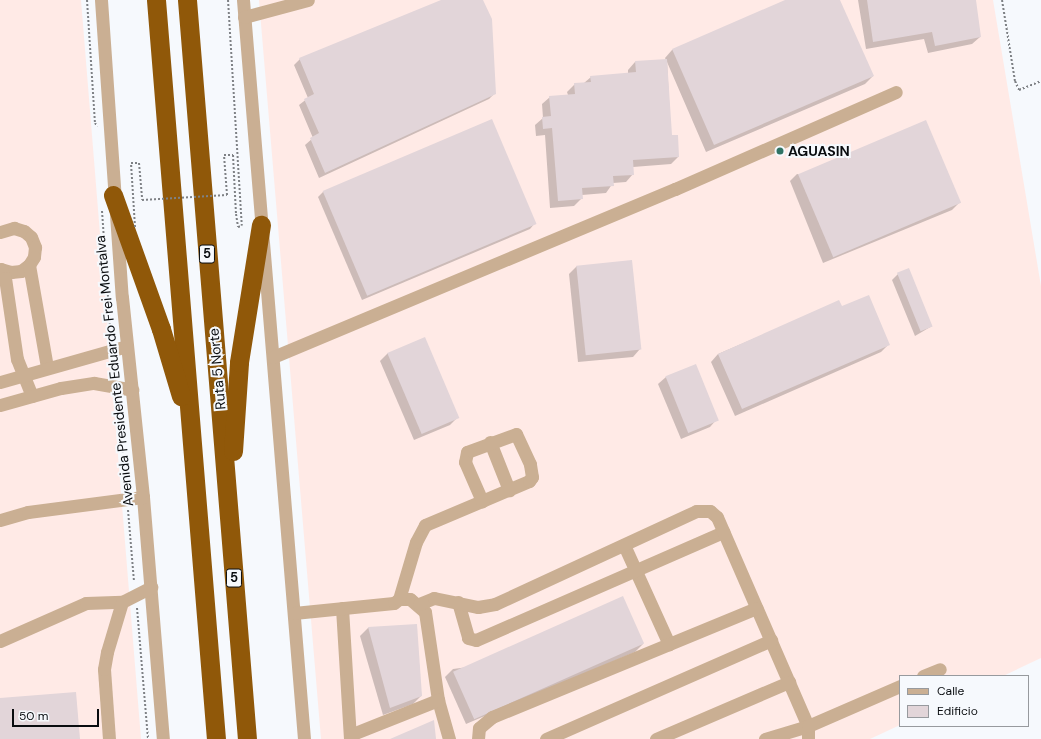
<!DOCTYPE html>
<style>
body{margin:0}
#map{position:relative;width:1041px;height:739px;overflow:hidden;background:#f6f9fd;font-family:"DM Sans",sans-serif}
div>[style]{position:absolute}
.industrial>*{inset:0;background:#ffeae6}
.shadow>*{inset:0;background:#0003}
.building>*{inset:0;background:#e2d5d9;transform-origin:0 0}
.path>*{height:2px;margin-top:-1px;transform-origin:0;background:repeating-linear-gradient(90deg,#7e8185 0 2px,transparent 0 4px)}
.minor>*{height:13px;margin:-6.5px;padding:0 6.5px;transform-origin:6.5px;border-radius:6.5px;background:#caaf93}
.highway>*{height:19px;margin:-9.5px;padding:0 9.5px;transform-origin:9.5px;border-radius:9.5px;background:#905809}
.path-bridge>*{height:2px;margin-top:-1px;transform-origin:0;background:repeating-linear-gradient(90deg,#7e8185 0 2px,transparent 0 4px)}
.dots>*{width:11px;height:11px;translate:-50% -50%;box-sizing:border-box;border:2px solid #f6f9fd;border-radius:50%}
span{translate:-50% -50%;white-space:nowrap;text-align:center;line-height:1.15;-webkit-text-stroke:4px #f6f9fd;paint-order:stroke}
.shield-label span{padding:1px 3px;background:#f6f9fd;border:1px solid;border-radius:3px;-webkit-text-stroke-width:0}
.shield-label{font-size:13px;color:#090c0f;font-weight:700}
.poi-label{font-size:14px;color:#090c0f;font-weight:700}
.left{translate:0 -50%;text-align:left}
.street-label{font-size:14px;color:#090c0f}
.legend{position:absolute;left:899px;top:675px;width:130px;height:52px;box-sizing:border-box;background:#f6f9fd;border:1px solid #979a9e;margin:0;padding:5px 7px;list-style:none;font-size:12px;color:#090c0f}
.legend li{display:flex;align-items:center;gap:8px;height:20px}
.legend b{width:20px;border:1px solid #979a9e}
.scale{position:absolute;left:12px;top:709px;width:87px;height:18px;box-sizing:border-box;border:2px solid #090c0f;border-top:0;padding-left:5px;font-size:12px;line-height:14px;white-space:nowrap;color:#090c0f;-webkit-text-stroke:3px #f6f9fd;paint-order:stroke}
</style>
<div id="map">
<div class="industrial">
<div style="clip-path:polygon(0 0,81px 0,141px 739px,0 739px)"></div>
<div style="clip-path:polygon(259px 0,993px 0,1041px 286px,1041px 658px,1003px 676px,900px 676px,900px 725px,870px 739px,321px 739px)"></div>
</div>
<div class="shadow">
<div style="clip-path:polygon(444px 0,482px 0,495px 93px,489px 99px,319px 178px,305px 145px,313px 138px,299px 105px,308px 98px,294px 65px,300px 59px)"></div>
<div style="clip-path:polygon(787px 0,839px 0,873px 76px,865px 84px,706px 152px,667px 62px,671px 136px,678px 157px,671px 164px,633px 167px,633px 174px,626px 182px,613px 183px,606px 193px,582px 195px,582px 198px,574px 206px,550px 208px,545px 135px,536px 136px,535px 125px,543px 118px,542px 104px,550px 97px,568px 95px,567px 92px,575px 84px,584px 83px,591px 77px,628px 74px,628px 70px,635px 62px,666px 60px,665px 58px,672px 50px)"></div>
<div style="clip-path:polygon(858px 0,975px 0,980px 37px,972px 44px,928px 53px,924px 39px,866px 49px)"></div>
<div style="clip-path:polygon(797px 174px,959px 203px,952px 210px,823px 263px,790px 181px)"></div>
<div style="clip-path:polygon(324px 191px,535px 223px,530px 229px,362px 300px,318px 197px)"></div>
<div style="clip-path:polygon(577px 266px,640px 349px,633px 357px,578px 362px,569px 274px)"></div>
<div style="clip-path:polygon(898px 274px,932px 326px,915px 336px,892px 280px)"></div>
<div style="clip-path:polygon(839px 302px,841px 307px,888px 345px,881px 352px,735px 416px,711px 362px,718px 354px)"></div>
<div style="clip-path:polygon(388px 353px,458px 417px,450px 425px,414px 440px,380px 361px)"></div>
<div style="clip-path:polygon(666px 377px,717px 419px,710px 427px,681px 439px,658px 384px)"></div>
<div style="clip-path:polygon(416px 625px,421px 696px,413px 704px,383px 715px,360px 636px,368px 628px)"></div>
<div style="clip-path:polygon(643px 644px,635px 652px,466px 724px,445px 677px,453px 669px)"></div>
</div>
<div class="building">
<div style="clip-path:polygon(441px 0,483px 0,492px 19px,496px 94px,325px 173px,310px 138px,319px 133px,304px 99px,314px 94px,299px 58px)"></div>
<div style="clip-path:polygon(785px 0,840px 0,874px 76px,714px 145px,672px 49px)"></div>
<div style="clip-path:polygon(867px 0,976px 0,981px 37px,935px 46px,932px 32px,873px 42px)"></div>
<div style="clip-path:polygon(667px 59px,672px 135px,678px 135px,679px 157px,633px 160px,634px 175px,613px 176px,614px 186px,582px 188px,583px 199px,558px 201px,552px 128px,543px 129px,542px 117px,551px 116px,549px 96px,575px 94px,574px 83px,591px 82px,590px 76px,636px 72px,635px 61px)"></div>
<div style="left:492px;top:119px;width:114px;height:184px;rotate:67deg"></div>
<div style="left:926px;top:120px;width:90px;height:139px;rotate:67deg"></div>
<div style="left:632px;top:260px;width:90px;height:56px;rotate:84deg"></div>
<div style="left:909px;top:268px;width:63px;height:13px;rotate:68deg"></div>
<div style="clip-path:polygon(869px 295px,890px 345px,742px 409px,718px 354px,839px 300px,842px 306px)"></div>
<div style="left:425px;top:337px;width:88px;height:41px;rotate:67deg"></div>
<div style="left:696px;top:364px;width:61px;height:33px;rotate:68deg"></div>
<div style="left:623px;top:596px;width:52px;height:186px;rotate:66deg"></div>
<div style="clip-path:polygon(417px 624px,422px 696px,390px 708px,368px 627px)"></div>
<div style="clip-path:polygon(76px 692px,80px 739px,0 739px,0 698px)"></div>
<div style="clip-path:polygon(434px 720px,436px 739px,390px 739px)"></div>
</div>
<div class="path">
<div style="left:87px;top:0;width:123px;rotate:86.3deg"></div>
<div style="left:95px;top:123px;width:4px;rotate:56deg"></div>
<div style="left:228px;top:0;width:226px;rotate:86.5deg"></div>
<div style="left:1002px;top:0;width:82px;rotate:80.9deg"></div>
<div style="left:1015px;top:81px;width:10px;rotate:66deg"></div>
<div style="left:1019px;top:90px;width:24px;rotate:-22deg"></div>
<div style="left:102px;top:211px;width:128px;rotate:86deg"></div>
<div style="left:236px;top:214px;width:13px;rotate:81deg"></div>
<div style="left:238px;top:227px;width:4px;rotate:-14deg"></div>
<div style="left:114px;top:363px;width:11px;rotate:85deg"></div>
<div style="left:117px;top:399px;width:89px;rotate:84.2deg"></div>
<div style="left:128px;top:510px;width:72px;rotate:85.2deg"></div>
<div style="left:137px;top:608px;width:131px;rotate:85.2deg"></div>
</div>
<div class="minor">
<div style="left:101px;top:0;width:298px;rotate:86deg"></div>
<div style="left:122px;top:297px;width:201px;rotate:84deg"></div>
<div style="left:143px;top:497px;width:243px;rotate:85.3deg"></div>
<div style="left:243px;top:0;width:742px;rotate:85.28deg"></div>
<div style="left:244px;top:17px;width:66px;rotate:-14.9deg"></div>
<div style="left:0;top:232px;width:15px;rotate:-16deg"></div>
<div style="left:14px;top:228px;width:10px;rotate:17deg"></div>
<div style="left:24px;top:231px;width:9px;rotate:41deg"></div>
<div style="left:31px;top:237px;width:11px;rotate:68deg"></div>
<div style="left:35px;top:247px;width:10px;rotate:96deg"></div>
<div style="left:34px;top:257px;width:9px;rotate:122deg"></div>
<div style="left:29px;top:265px;width:10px;rotate:143deg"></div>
<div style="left:21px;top:271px;width:10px;rotate:174deg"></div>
<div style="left:11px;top:272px;width:11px;rotate:-165deg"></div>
<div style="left:29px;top:265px;width:104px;rotate:80deg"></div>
<div style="left:1px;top:269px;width:10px;rotate:66deg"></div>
<div style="left:5px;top:278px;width:82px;rotate:81.6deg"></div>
<div style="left:17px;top:359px;width:40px;rotate:68deg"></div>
<div style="left:273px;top:357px;width:436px;rotate:-22.7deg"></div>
<div style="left:675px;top:189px;width:241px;rotate:-23.7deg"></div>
<div style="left:0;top:382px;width:132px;rotate:-15.8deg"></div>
<div style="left:0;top:405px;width:63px;rotate:-15.6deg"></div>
<div style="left:61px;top:388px;width:33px;rotate:-9deg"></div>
<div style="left:94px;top:383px;width:39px;rotate:10deg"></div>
<div style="left:490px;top:442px;width:52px;rotate:68.4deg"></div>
<div style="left:0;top:520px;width:29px;rotate:-16deg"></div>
<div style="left:28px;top:512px;width:116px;rotate:-7.4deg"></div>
<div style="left:624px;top:545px;width:109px;rotate:65.6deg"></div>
<div style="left:399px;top:599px;width:11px"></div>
<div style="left:410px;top:599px;width:20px;rotate:41deg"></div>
<div style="left:425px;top:612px;width:89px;rotate:81.6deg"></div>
<div style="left:438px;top:700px;width:41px;rotate:74.2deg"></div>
<div style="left:458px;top:602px;width:37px;rotate:74deg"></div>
<div style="left:468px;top:638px;width:8px;rotate:14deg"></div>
<div style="left:476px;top:640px;width:270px;rotate:-23.6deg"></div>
<div style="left:419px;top:604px;width:16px;rotate:-22deg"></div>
<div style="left:434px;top:598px;width:45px;rotate:11.6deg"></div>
<div style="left:478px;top:607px;width:17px;rotate:-10deg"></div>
<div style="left:495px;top:604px;width:221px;rotate:-24.8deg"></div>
<div style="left:696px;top:511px;width:14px"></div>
<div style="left:710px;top:511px;width:9px;rotate:41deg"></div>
<div style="left:717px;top:517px;width:228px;rotate:66.5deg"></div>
<div style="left:808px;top:726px;width:45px;rotate:163.2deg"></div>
<div style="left:342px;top:608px;width:131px;rotate:86.5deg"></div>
<div style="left:294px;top:613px;width:100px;rotate:-5.7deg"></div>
<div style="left:394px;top:603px;width:6px;rotate:-39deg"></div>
<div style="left:399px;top:599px;width:59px;rotate:-73.4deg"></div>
<div style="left:416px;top:542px;width:19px;rotate:-62deg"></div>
<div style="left:425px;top:525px;width:113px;rotate:-22.9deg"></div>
<div style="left:529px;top:481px;width:5px;rotate:-53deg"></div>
<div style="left:532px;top:477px;width:13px;rotate:-99deg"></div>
<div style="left:530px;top:464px;width:33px;rotate:-115deg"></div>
<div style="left:516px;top:434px;width:52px;rotate:159.8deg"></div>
<div style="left:467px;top:452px;width:10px;rotate:101deg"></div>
<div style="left:465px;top:462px;width:43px;rotate:66.4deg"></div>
<div style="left:0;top:641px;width:94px;rotate:-23.8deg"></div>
<div style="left:86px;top:603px;width:36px;rotate:-2deg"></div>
<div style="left:122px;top:602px;width:33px;rotate:-27deg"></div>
<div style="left:923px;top:676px;width:18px;rotate:-22deg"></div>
<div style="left:350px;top:735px;width:95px;rotate:-21.7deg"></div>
<div style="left:109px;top:739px;width:70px;rotate:-94.1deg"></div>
<div style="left:104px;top:669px;width:17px;rotate:-80deg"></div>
<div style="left:107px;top:652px;width:52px;rotate:-73.3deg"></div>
<div style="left:478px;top:739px;width:11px;rotate:-85deg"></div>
<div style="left:479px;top:728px;width:17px;rotate:-40deg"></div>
<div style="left:492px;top:717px;width:286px;rotate:-22.4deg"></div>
<div style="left:546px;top:739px;width:246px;rotate:-23.7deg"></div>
<div style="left:656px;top:739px;width:145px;rotate:-23.2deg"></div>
<div style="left:808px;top:739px;width:13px;rotate:-90deg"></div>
<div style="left:808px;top:726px;width:100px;rotate:-23.5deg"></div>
</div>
<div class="highway">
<div style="left:156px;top:0;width:741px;rotate:85.36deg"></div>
<div style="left:187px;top:0;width:741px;rotate:85.36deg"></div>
<div style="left:113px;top:195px;width:142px;rotate:70.3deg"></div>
<div style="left:161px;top:329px;width:70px;rotate:73.4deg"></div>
<div style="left:233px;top:451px;width:89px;rotate:-86.1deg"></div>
<div style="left:239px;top:362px;width:139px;rotate:-80.9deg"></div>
</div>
<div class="path-bridge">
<div style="left:135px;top:227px;width:64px;rotate:-93.6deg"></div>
<div style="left:131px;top:163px;width:8px"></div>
<div style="left:139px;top:163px;width:37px;rotate:85deg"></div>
<div style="left:142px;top:200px;width:85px;rotate:-3.4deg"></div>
<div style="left:227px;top:195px;width:40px;rotate:-94.3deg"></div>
<div style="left:224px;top:155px;width:9px"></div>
<div style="left:233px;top:155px;width:59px;rotate:87.1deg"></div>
</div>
<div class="dots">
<div style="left:780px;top:151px;background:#307364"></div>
</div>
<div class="shield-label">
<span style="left:207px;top:254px">5</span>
<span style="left:234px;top:578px">5</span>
</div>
<div class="poi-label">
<span class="left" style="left:788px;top:151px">AGUASIN</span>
</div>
<div class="street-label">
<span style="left:217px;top:369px;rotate:-95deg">Ruta 5 Norte</span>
<span style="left:114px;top:371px;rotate:-96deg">Avenida Presidente Eduardo Frei Montalva</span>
</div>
<ul class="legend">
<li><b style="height:5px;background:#caaf93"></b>Calle</li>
<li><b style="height:11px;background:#e2d5d9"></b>Edificio</li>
</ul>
<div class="scale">50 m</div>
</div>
